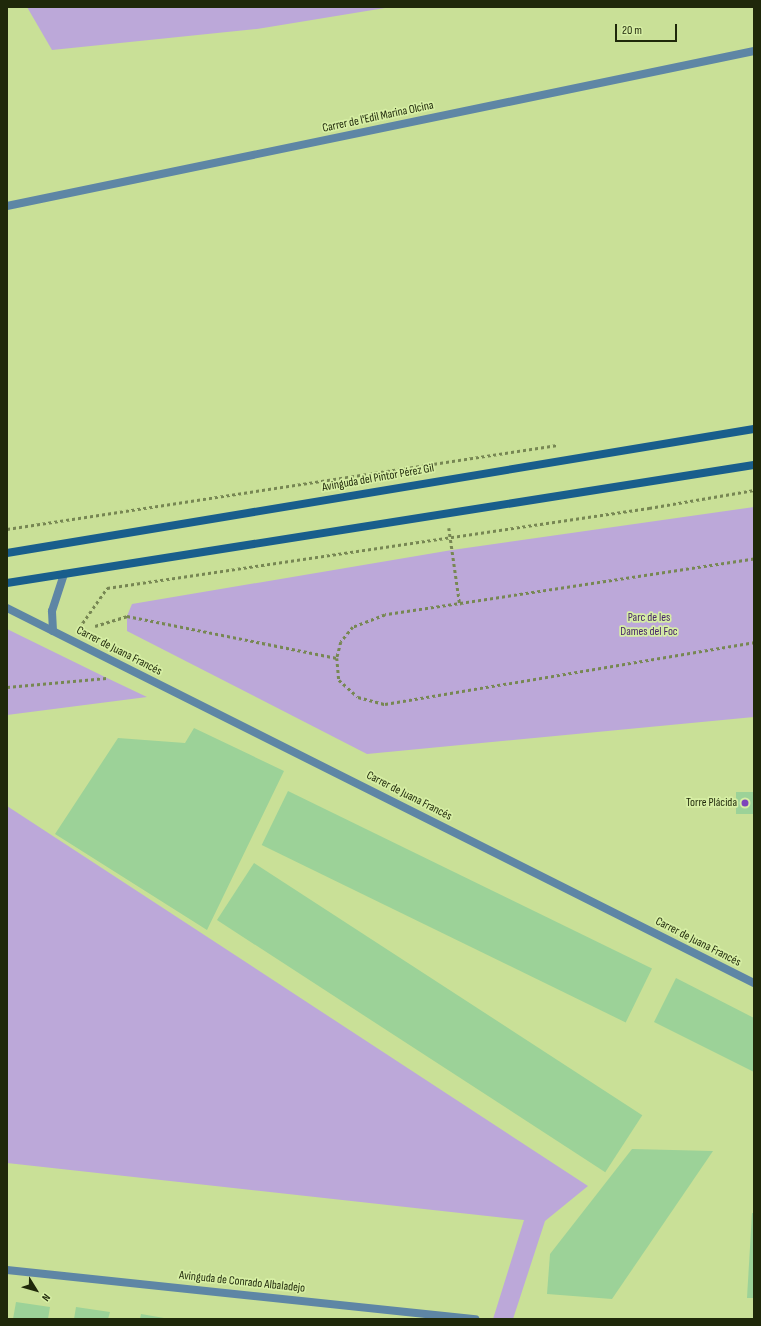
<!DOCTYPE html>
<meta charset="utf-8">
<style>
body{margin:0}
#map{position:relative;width:761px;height:1326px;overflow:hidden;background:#c9e097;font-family:"Sofia Sans Condensed",sans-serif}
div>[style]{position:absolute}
.green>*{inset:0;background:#bca8d9}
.building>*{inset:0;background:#9cd298;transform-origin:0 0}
.path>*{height:2.5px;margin-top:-1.25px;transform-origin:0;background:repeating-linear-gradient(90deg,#778753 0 3px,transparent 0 6px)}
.street>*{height:8px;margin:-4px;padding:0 4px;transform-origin:4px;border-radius:4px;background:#5e86a5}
.secondary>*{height:8px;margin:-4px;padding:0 4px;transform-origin:4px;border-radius:4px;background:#195e8c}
.dots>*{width:11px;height:11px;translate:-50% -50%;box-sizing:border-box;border:2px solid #d6eea4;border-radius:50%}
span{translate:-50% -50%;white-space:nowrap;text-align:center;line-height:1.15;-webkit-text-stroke:3.5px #d6eea4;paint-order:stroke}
.street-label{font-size:12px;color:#1f280a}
.park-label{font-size:12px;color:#462569}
.poi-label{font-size:12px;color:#1f280a}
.right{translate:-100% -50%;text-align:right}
.frame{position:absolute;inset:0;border:8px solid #1f280a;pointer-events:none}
.north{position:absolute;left:16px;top:1270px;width:40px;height:40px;-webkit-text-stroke:3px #d6eea4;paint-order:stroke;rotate:127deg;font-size:11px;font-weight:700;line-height:16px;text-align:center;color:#1f280a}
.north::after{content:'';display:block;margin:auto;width:14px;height:18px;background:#1f280a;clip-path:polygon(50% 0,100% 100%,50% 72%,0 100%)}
.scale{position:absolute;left:615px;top:24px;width:62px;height:18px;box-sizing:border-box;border:2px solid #1f280a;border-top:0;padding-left:5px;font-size:12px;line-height:14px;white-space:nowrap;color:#1f280a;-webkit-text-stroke:3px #d6eea4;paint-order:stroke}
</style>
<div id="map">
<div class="green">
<div style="clip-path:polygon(27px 7px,391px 7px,257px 29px,52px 50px)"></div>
<div style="clip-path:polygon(754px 507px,754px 717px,367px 754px,127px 631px,127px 616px,132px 604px,452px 550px)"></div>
<div style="clip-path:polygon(7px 629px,107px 678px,147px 697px,7px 715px)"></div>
<div style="clip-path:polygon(7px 806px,588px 1186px,545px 1221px,513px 1319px,493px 1319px,524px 1220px,7px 1163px)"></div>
</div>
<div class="building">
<div style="clip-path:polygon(194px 728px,284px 771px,207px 930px,55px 834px,118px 738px,185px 743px)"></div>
<div style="left:288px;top:791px;width:405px;height:60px;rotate:26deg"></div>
<div style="left:736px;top:792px;width:18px;height:22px"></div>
<div style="left:254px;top:863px;width:463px;height:68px;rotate:33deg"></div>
<div style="clip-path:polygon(676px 978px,754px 1018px,754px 1072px,654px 1022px)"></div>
<div style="clip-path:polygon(632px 1149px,713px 1151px,612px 1299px,547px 1294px,550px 1254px)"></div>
<div style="clip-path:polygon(752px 1213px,754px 1213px,754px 1298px,747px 1298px)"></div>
<div style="clip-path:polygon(16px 1302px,50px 1307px,48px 1319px,13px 1319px)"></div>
<div style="clip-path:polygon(76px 1307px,110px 1312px,108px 1319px,74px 1319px)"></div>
<div style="clip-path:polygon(141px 1314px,164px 1318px,164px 1319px,140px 1319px)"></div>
</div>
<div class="path">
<div style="left:449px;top:528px;width:78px;rotate:81.9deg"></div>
<div style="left:7px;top:529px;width:557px;rotate:-8.67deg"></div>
<div style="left:754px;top:559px;width:373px;rotate:171.4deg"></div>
<div style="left:385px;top:615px;width:34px;rotate:159deg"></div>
<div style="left:353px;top:627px;width:19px;rotate:129deg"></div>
<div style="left:341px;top:642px;width:16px;rotate:104deg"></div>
<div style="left:337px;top:658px;width:22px;rotate:85deg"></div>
<div style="left:339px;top:680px;width:25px;rotate:42deg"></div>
<div style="left:358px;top:697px;width:28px;rotate:15deg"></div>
<div style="left:385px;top:704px;width:374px;rotate:-9.5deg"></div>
<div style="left:95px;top:626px;width:34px;rotate:-17deg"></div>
<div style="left:127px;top:616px;width:214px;rotate:11.3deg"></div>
<div style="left:79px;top:628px;width:49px;rotate:-55deg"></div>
<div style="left:107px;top:588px;width:548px;rotate:-8.4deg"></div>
<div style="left:649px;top:508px;width:107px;rotate:-9.7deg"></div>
<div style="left:7px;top:687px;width:100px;rotate:-5.1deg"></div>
</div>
<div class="street">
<div style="left:7px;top:206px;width:763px;rotate:-11.72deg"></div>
<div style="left:7px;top:608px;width:836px;rotate:26.66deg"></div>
<div style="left:53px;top:631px;width:20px;rotate:-93deg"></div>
<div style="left:52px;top:611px;width:39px;rotate:-72deg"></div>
<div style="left:7px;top:1270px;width:471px;rotate:6deg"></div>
</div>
<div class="secondary">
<div style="left:7px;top:553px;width:757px;rotate:-9.43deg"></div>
<div style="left:7px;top:583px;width:756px;rotate:-8.98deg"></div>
</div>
<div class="dots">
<div style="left:745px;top:803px;background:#7e45bb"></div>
</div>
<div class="street-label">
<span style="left:378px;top:117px;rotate:-12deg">Carrer de l'Edil Marina Olcina</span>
<span style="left:378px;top:478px;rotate:-10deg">Avinguda del Pintor Pérez Gil</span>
<span style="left:119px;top:651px;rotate:27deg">Carrer de Juana Francés</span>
<span style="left:409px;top:796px;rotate:27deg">Carrer de Juana Francés</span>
<span style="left:698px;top:942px;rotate:27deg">Carrer de Juana Francés</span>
<span style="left:242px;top:1282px;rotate:6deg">Avinguda de Conrado Albaladejo</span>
</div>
<div class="park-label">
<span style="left:649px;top:625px">Parc de les<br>Dames del Foc</span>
</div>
<div class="poi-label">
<span class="right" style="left:737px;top:803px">Torre Plácida</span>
</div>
<div class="frame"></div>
<div class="north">N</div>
<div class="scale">20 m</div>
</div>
